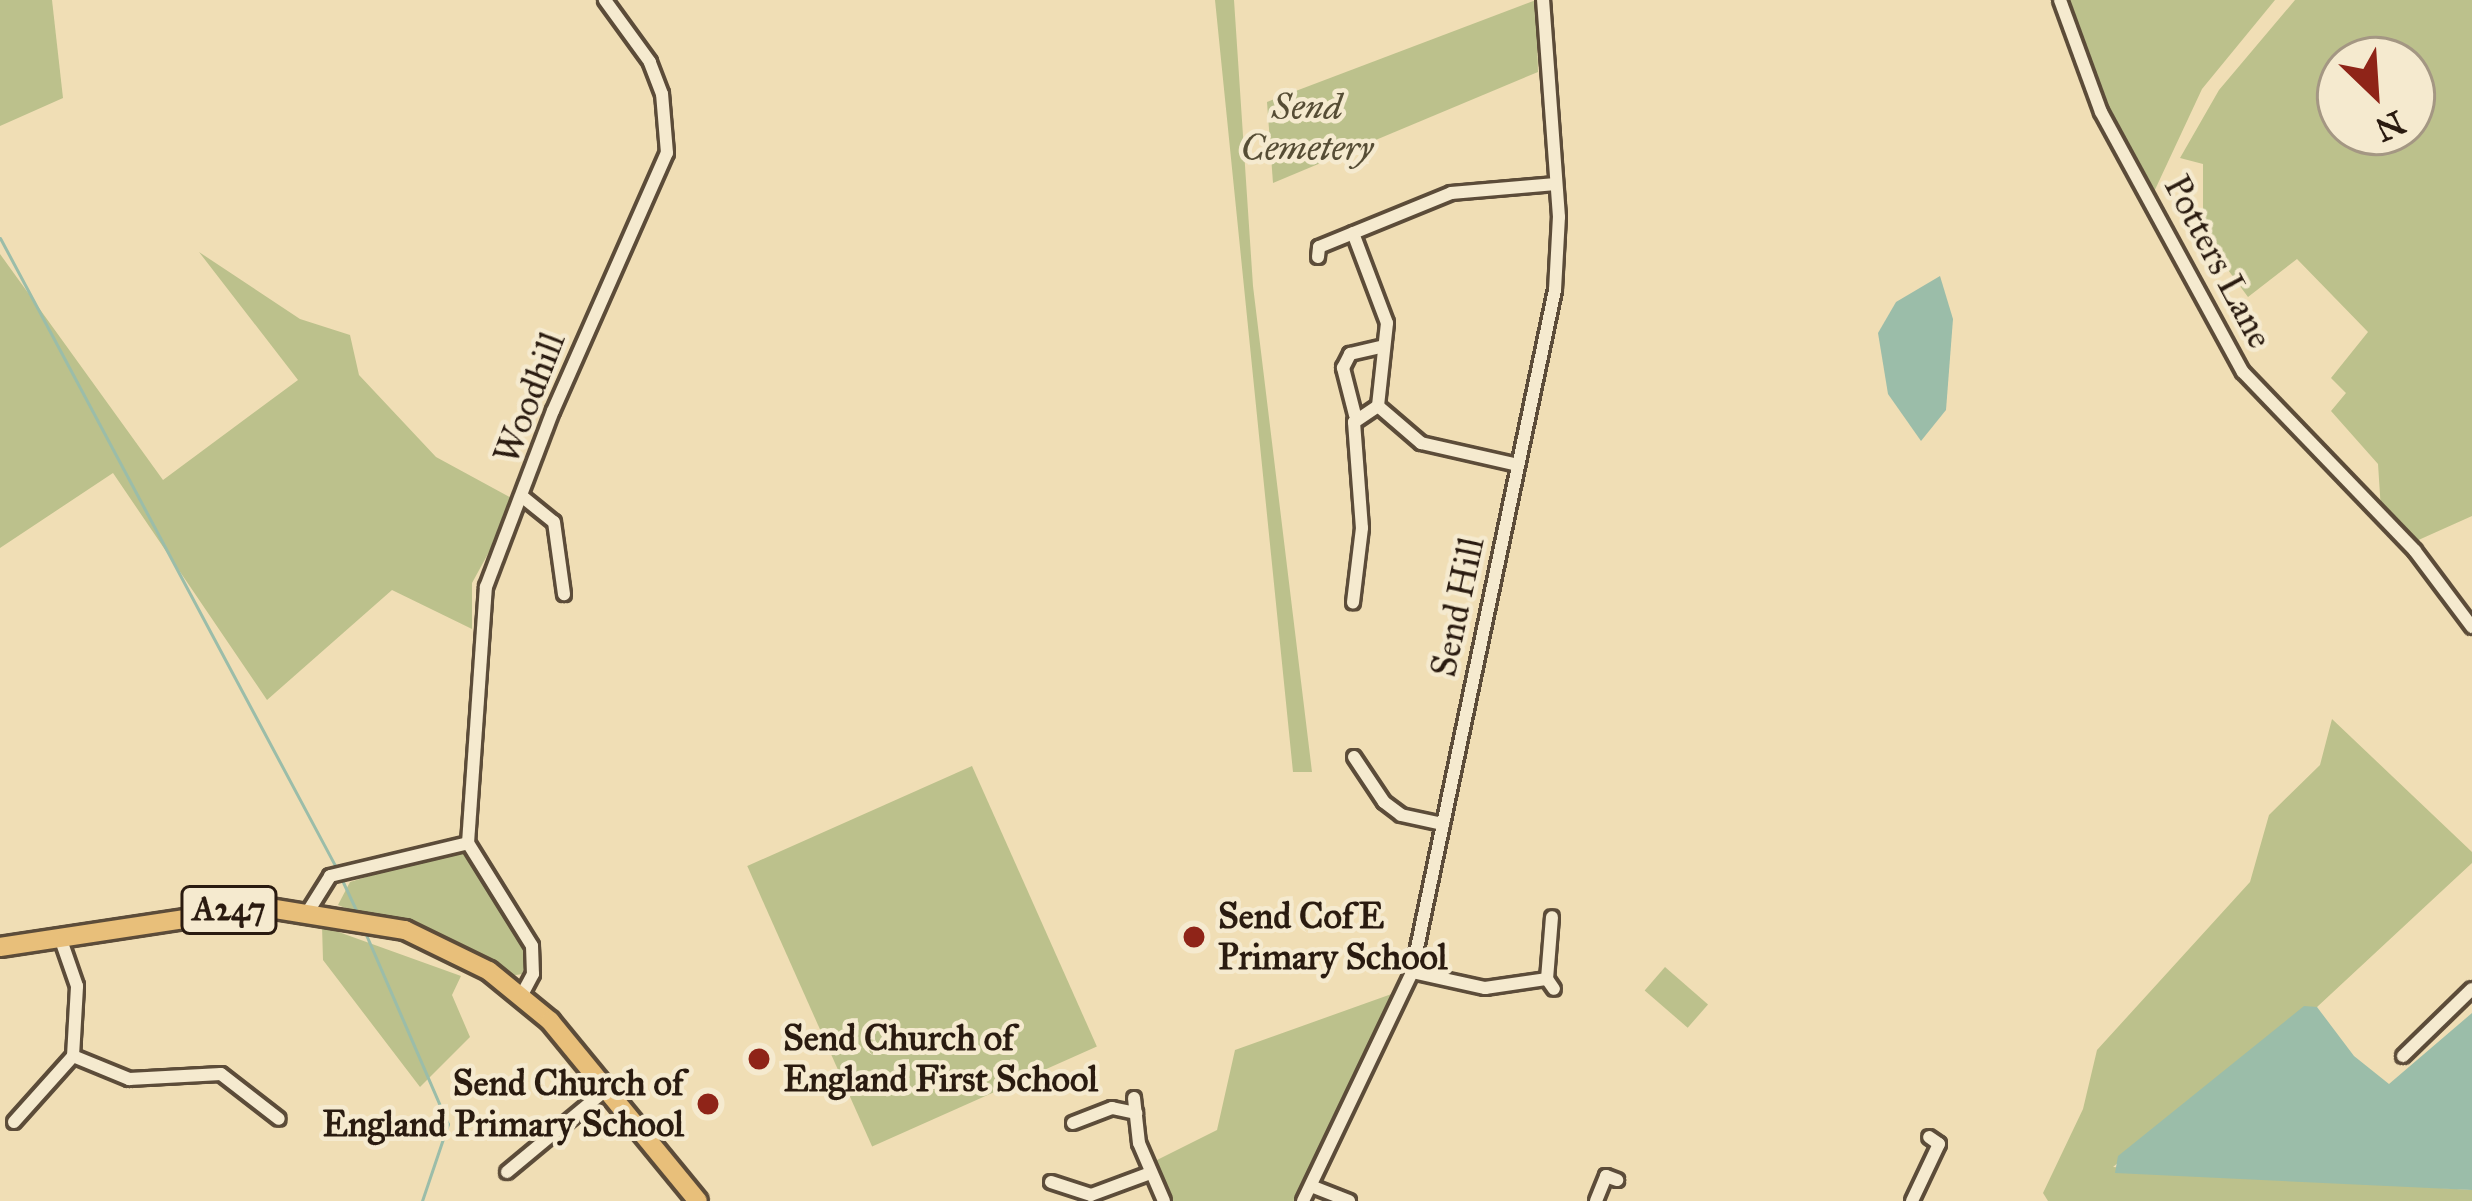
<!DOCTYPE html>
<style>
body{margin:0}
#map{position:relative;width:2472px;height:1201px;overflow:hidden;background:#f0deb5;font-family:"IM FELL Great Primer",serif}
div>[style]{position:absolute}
.green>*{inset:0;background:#bcc18c;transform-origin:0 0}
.water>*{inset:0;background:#9bbda9}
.stream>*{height:3px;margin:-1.5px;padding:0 1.5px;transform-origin:1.5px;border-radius:1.5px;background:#9bbda9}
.roads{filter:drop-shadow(3px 0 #5c4c39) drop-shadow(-3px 0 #5c4c39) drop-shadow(0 3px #5c4c39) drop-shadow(0 -3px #5c4c39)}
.minor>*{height:12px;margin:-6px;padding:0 6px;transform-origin:6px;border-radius:6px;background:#f5eacf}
.primary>*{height:18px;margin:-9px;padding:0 9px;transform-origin:9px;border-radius:9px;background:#e8bf7a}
.dots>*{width:33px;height:33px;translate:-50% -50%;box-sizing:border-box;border:6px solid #f5eacf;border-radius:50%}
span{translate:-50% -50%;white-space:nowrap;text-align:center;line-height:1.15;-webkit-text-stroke:9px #f5eacf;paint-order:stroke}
.shield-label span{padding:3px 9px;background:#f5eacf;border:3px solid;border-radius:9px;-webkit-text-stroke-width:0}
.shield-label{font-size:33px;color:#2a1b10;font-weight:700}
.park-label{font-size:36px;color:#564d35;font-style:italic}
.street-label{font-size:36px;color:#2a1b10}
.poi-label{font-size:36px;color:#2a1b10;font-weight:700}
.left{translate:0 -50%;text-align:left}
.right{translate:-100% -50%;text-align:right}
.north{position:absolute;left:2316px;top:36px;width:120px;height:120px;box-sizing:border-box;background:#f5eacf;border:3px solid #a49783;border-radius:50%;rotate:155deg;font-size:33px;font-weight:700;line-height:48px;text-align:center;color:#2a1b10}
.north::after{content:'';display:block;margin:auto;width:42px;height:54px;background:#8f2418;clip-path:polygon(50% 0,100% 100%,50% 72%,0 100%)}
</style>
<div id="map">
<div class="green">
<div style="clip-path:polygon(0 0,52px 0,63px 98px,0 126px)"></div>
<div style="clip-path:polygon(1215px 0,1234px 0,1253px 286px,1312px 772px,1293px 772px)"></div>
<div style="clip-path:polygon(1536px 0,1538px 72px,1273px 183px,1267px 102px)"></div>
<div style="clip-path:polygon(2065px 0,2275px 0,2202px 89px,2153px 194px,2103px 108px)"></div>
<div style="clip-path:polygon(evenodd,2295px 0,2472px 0,2472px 516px,2414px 542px,2381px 510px,2378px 464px,2331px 411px,2346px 393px,2331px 378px,2368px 332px,2297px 259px,2248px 297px,2203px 236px,2203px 164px,2180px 158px,2219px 90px,2295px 0,2340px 60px,2412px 60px,2412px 132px,2340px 132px,2340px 60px)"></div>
<div style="clip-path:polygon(199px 252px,300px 319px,350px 335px,359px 375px,436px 457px,517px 501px,472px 583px,472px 629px,392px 590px,267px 700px,113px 473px,0 548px,0 254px,163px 480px,298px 380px)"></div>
<div style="clip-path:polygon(2332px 719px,2472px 852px,2472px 863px,2317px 1007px,2304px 1007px,2113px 1167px,2472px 1190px,2472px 1201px,2048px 1201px,2043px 1193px,2083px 1109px,2097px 1050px,2250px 882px,2269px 815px,2320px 765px)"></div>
<div style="left:972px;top:766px;width:307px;height:246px;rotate:66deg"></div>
<div style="clip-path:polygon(460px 848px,488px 879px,529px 953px,522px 974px,510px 976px,338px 905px,350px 882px)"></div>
<div style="clip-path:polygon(322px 926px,461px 976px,452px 995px,470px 1037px,420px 1087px,323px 960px)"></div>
<div style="left:1665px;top:967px;width:57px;height:31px;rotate:41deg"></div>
<div style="clip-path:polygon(1400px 991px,1294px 1201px,1173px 1201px,1153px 1162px,1217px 1130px,1235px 1050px)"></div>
</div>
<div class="water">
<div style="clip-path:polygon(1940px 276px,1953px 319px,1946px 410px,1921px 441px,1888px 394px,1878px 333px,1896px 302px)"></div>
<div style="clip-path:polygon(2304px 1006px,2317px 1007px,2354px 1056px,2389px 1084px,2472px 1013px,2472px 1190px,2115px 1173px,2118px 1156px)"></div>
</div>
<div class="stream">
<div style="left:0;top:238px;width:718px;rotate:61.9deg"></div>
<div style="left:342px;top:880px;width:38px;rotate:65deg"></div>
<div style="left:364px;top:930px;width:211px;rotate:66.6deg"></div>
<div style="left:448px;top:1124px;width:81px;rotate:108.7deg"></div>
</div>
<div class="roads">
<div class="minor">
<div style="left:2060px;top:0;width:119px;rotate:69.9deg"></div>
<div style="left:2101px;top:112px;width:296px;rotate:61.4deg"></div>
<div style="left:2243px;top:372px;width:248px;rotate:46.1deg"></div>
<div style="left:2415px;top:551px;width:95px;rotate:53.1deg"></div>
<div style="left:1353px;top:233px;width:96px;rotate:69.3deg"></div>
<div style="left:1387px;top:323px;width:83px;rotate:96.2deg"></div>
<div style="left:1378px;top:406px;width:29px;rotate:146deg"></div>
<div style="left:1354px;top:422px;width:106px;rotate:85.7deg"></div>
<div style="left:1362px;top:528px;width:75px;rotate:96.9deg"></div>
<div style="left:1318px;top:257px;width:10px;rotate:-84deg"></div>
<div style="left:1319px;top:247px;width:143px;rotate:-22.2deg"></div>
<div style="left:1451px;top:193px;width:105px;rotate:-4.9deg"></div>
<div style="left:1378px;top:406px;width:57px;rotate:40.7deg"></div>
<div style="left:1421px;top:443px;width:99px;rotate:12.8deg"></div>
<div style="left:1355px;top:415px;width:49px;rotate:-104.3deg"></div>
<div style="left:1343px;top:368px;width:16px;rotate:-63deg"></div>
<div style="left:1350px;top:354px;width:35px;rotate:-13deg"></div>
<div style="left:524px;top:498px;width:38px;rotate:39deg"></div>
<div style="left:554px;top:522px;width:73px;rotate:82.1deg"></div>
<div style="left:1354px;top:757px;width:54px;rotate:56.3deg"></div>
<div style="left:1384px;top:802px;width:21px;rotate:37deg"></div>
<div style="left:1401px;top:815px;width:43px;rotate:12.1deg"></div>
<div style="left:468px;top:843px;width:257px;rotate:-86deg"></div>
<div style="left:486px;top:587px;width:188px;rotate:-69.2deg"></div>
<div style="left:553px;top:411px;width:282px;rotate:-66.2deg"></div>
<div style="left:667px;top:153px;width:59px;rotate:-94.8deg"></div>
<div style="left:662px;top:94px;width:34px;rotate:-111deg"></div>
<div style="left:650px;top:62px;width:77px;rotate:-126deg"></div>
<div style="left:468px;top:843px;width:121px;rotate:58.1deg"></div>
<div style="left:532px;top:946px;width:28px;rotate:88deg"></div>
<div style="left:533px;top:974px;width:24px;rotate:118deg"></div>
<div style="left:309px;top:910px;width:40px;rotate:-58deg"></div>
<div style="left:330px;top:876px;width:142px;rotate:-13.4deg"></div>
<div style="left:1412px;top:972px;width:75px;rotate:12.4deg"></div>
<div style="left:1485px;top:988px;width:63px;rotate:-8.3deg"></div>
<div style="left:1547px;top:979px;width:12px;rotate:55deg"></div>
<div style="left:1547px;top:979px;width:62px;rotate:-85.4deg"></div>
<div style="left:73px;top:1056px;width:61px;rotate:22.3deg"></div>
<div style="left:129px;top:1079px;width:92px;rotate:-3.1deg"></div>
<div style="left:221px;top:1074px;width:73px;rotate:37.8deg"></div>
<div style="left:2403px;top:1056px;width:96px;rotate:-44.2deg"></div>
<div style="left:1134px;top:1098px;width:45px;rotate:83.7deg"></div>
<div style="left:1139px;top:1143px;width:63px;rotate:66.7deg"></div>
<div style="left:14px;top:1122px;width:89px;rotate:-48.2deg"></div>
<div style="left:73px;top:1056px;width:70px;rotate:-86.7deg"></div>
<div style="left:77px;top:986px;width:49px;rotate:-109.2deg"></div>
<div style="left:1073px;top:1123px;width:42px;rotate:-21deg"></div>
<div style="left:1112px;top:1108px;width:25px;rotate:12deg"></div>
<div style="left:507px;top:1172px;width:131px;rotate:-39.7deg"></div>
<div style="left:1051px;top:1182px;width:42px;rotate:18deg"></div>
<div style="left:1091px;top:1195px;width:63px;rotate:-20.4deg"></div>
<div style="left:1311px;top:1186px;width:41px;rotate:21.5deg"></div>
<div style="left:1303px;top:1201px;width:254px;rotate:-64.5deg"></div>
<div style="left:1412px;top:972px;width:697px;rotate:-78.16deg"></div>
<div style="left:1555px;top:290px;width:73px;rotate:-86.9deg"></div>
<div style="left:1559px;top:217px;width:218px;rotate:-94.2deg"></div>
<div style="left:1596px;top:1201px;width:27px;rotate:-68deg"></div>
<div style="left:1606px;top:1176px;width:12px;rotate:20deg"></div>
<div style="left:1912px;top:1201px;width:63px;rotate:-64.7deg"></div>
<div style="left:1939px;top:1144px;width:12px;rotate:-145deg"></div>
</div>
<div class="primary">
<div style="left:0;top:947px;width:266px;rotate:-8.6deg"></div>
<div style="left:263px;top:907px;width:144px;rotate:9.2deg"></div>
<div style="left:405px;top:930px;width:93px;rotate:26deg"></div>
<div style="left:489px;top:971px;width:79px;rotate:39.3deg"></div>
<div style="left:550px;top:1021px;width:233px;rotate:50.6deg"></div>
</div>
</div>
<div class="dots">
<div style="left:1194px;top:937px;background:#8f2418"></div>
<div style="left:759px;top:1059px;background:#8f2418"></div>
<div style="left:708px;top:1104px;background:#8f2418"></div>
</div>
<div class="shield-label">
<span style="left:229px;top:910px">A247</span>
</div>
<div class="park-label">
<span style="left:1307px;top:128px">Send<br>Cemetery</span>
</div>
<div class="street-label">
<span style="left:2218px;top:262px;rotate:62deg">Potters Lane</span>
<span style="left:530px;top:398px;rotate:-69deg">Woodhill</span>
<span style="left:1458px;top:607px;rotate:-78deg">Send Hill</span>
</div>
<div class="poi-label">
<span class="left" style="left:1218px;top:937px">Send CofE<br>Primary School</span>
<span class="left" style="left:783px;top:1059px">Send Church of<br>England First School</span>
<span class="right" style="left:684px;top:1104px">Send Church of<br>England Primary School</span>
</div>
<div class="north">N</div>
</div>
